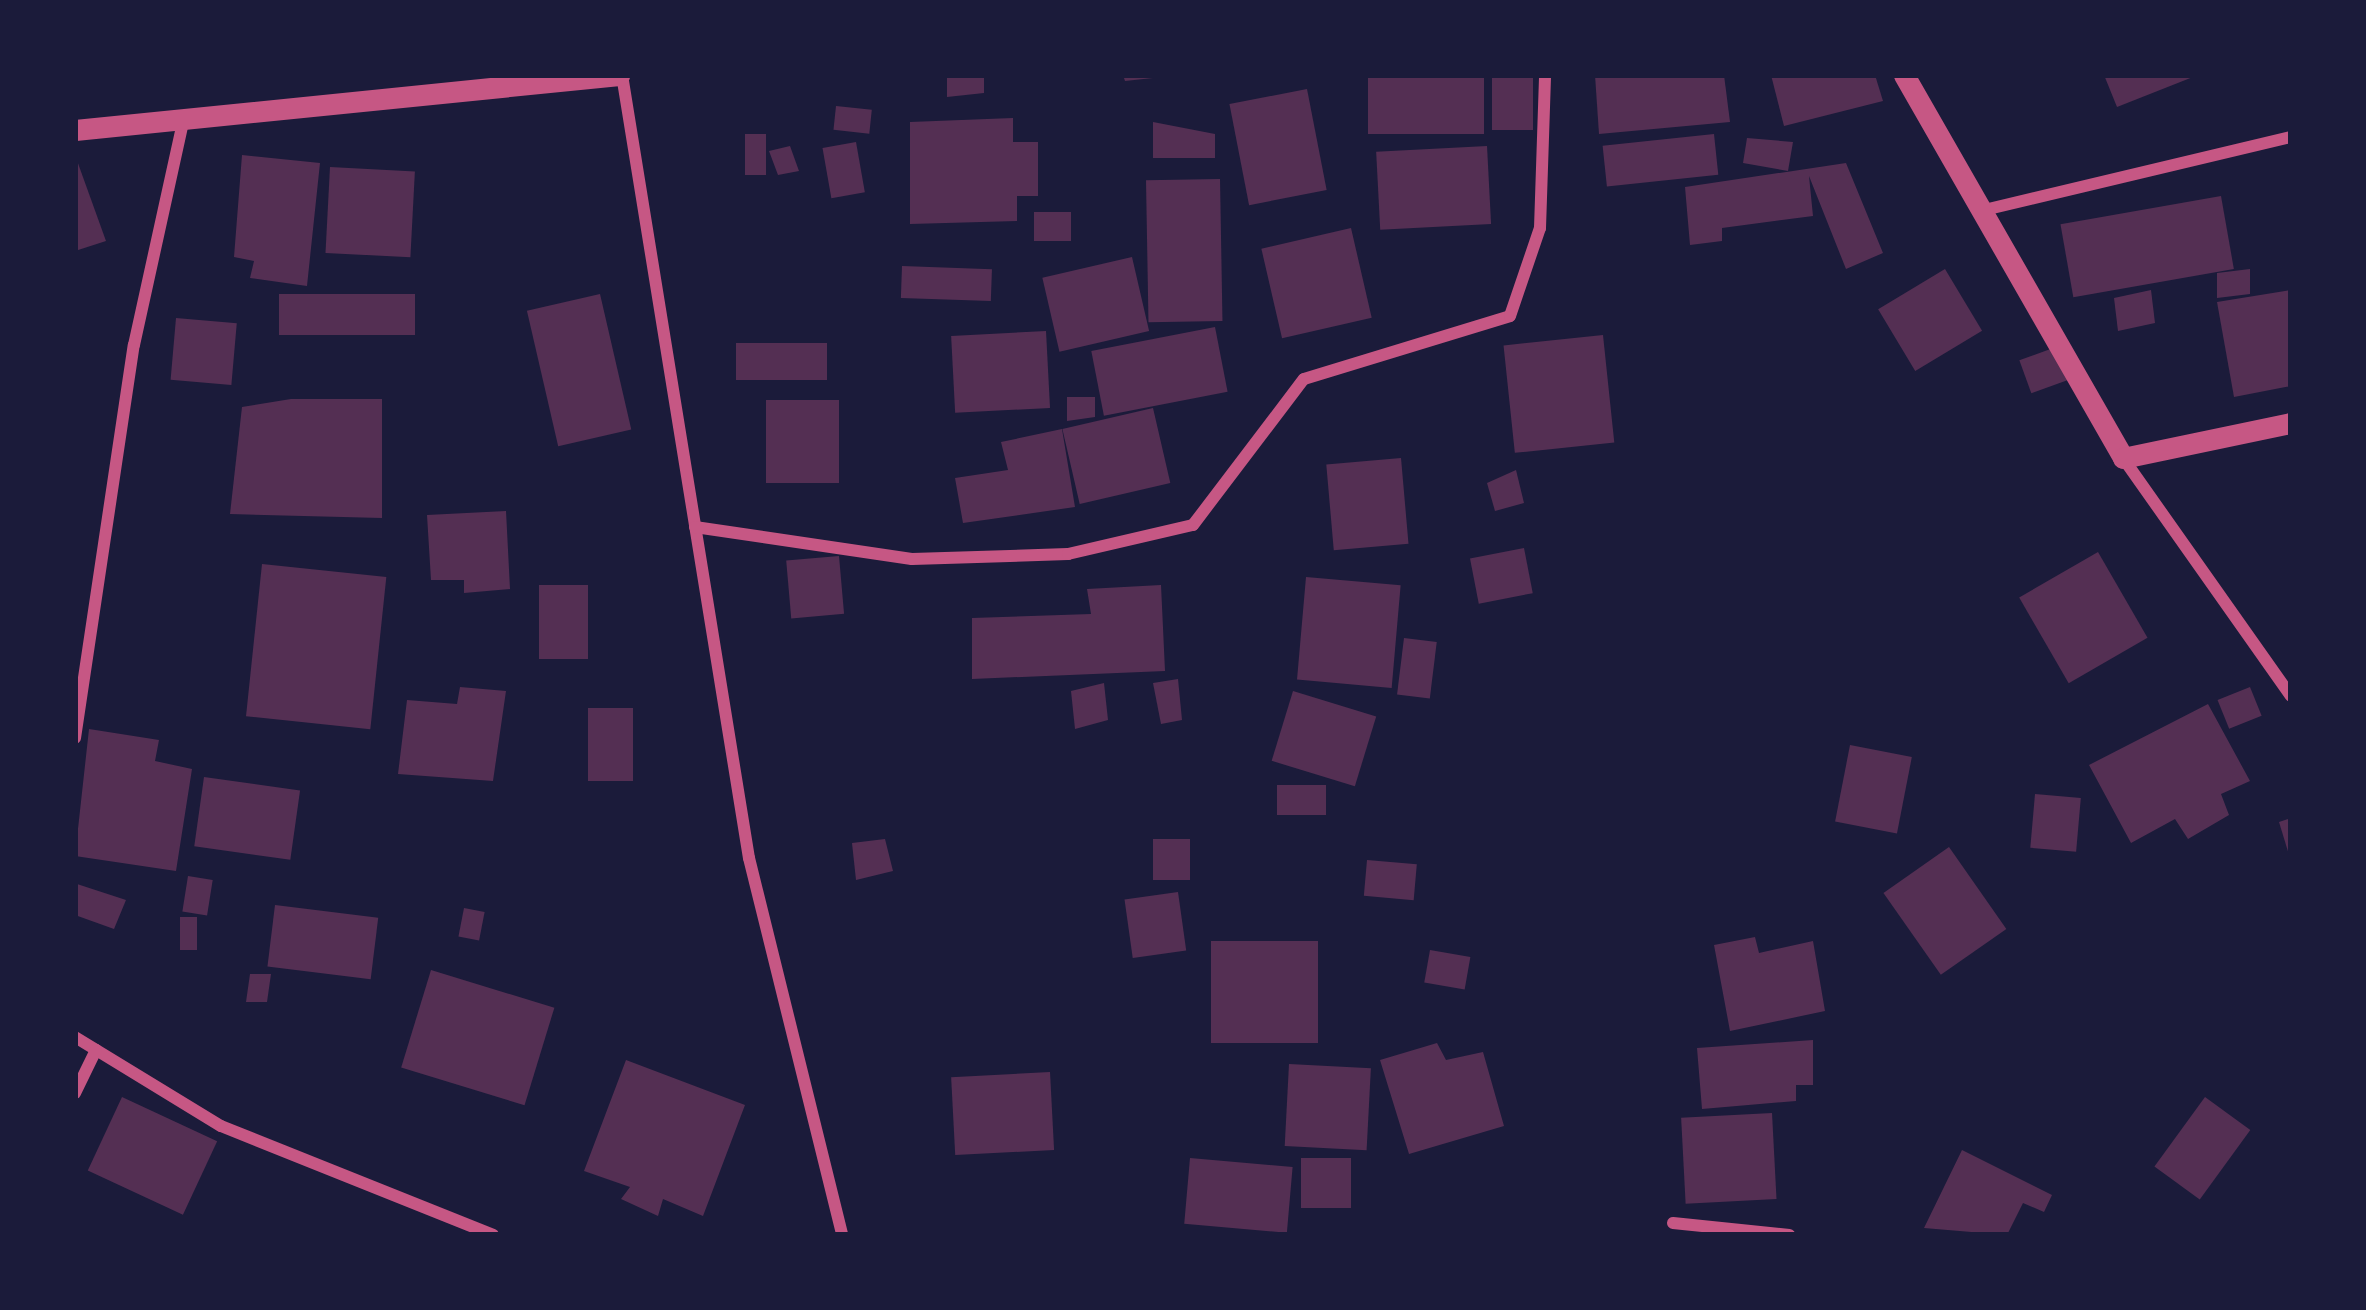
<!DOCTYPE html>
<style>
body{margin:0}
#map{position:relative;width:2366px;height:1310px;overflow:hidden;background:#1b1b3a;font-family:Spectral,serif}
div>[style]{position:absolute}
.building>*{inset:0;background:#542f53;transform-origin:0 0}
.minor>*{height:12px;margin:-6px;padding:0 6px;transform-origin:6px;border-radius:6px;background:#c65784}
.tertiary>*{height:21px;margin:-10.5px;padding:0 10.5px;transform-origin:10.5px;border-radius:10.5px;background:#c65784}
span{translate:-50% -50%;white-space:nowrap;text-align:center;line-height:1.15;-webkit-text-stroke:9px #1b1b3a;paint-order:stroke}
.frame{position:absolute;inset:0;border:78px solid #1b1b3a;pointer-events:none}
</style>
<div id="map">
<div class="building">
<div style="clip-path:polygon(984px 75px,984px 93px,947px 97px,947px 77px)"></div>
<div style="clip-path:polygon(1123px 75px,1153px 75px,1153px 78px,1125px 81px)"></div>
<div style="left:1368px;top:75px;width:116px;height:59px"></div>
<div style="left:1492px;top:75px;width:41px;height:55px"></div>
<div style="clip-path:polygon(1595px 75px,1724px 75px,1730px 122px,1599px 134px)"></div>
<div style="clip-path:polygon(1771px 75px,1875px 75px,1883px 101px,1784px 126px)"></div>
<div style="clip-path:polygon(2104px 75px,2198px 75px,2117px 107px)"></div>
<div style="left:1307px;top:89px;width:103px;height:79px;rotate:79deg"></div>
<div style="left:836px;top:106px;width:36px;height:24px;rotate:6deg"></div>
<div style="clip-path:polygon(1013px 118px,1013px 142px,1038px 142px,1038px 196px,1017px 196px,1017px 221px,910px 224px,910px 122px)"></div>
<div style="clip-path:polygon(1153px 122px,1215px 134px,1215px 158px,1153px 158px)"></div>
<div style="left:745px;top:134px;width:21px;height:41px"></div>
<div style="left:1714px;top:134px;width:41px;height:112px;rotate:84deg"></div>
<div style="clip-path:polygon(1747px 138px,1793px 142px,1788px 171px,1743px 163px)"></div>
<div style="left:856px;top:142px;width:51px;height:34px;rotate:80deg"></div>
<div style="clip-path:polygon(790px 146px,799px 171px,778px 175px,769px 151px)"></div>
<div style="left:1487px;top:146px;width:78px;height:111px;rotate:87deg"></div>
<div style="clip-path:polygon(75px 155px,106px 241px,75px 251px)"></div>
<div style="clip-path:polygon(242px 155px,320px 163px,307px 286px,250px 278px,254px 261px,234px 257px)"></div>
<div style="clip-path:polygon(1846px 163px,1883px 253px,1846px 269px,1809px 176px,1813px 216px,1722px 228px,1722px 241px,1690px 245px,1685px 187px)"></div>
<div style="left:330px;top:167px;width:85px;height:86px;rotate:3deg"></div>
<div style="left:1220px;top:179px;width:142px;height:74px;rotate:89deg"></div>
<div style="left:2221px;top:196px;width:74px;height:163px;rotate:80deg"></div>
<div style="left:1034px;top:212px;width:37px;height:29px"></div>
<div style="left:1351px;top:228px;width:92px;height:92px;rotate:77deg"></div>
<div style="left:1132px;top:257px;width:76px;height:92px;rotate:77deg"></div>
<div style="left:902px;top:266px;width:90px;height:32px;rotate:2deg"></div>
<div style="left:1945px;top:269px;width:72px;height:78px;rotate:59deg"></div>
<div style="clip-path:polygon(2250px 269px,2250px 294px,2217px 298px,2217px 273px)"></div>
<div style="clip-path:polygon(2151px 290px,2155px 323px,2118px 331px,2114px 298px)"></div>
<div style="clip-path:polygon(2291px 290px,2291px 386px,2234px 397px,2217px 302px)"></div>
<div style="left:279px;top:294px;width:136px;height:41px"></div>
<div style="left:600px;top:294px;width:139px;height:75px;rotate:77deg"></div>
<div style="left:176px;top:318px;width:61px;height:62px;rotate:5deg"></div>
<div style="left:1215px;top:327px;width:66px;height:126px;rotate:79deg"></div>
<div style="left:1046px;top:331px;width:77px;height:95px;rotate:87deg"></div>
<div style="left:1603px;top:335px;width:108px;height:100px;rotate:84deg"></div>
<div style="left:736px;top:343px;width:91px;height:37px"></div>
<div style="left:2056px;top:347px;width:35px;height:39px;rotate:70deg"></div>
<div style="clip-path:polygon(1067px 397px,1095px 397px,1095px 417px,1067px 421px)"></div>
<div style="clip-path:polygon(291px 399px,382px 399px,382px 518px,230px 514px,242px 407px)"></div>
<div style="left:766px;top:400px;width:73px;height:83px"></div>
<div style="left:1153px;top:408px;width:77px;height:93px;rotate:77deg"></div>
<div style="clip-path:polygon(1062px 429px,1075px 507px,963px 523px,955px 478px,1008px 470px,1001px 442px)"></div>
<div style="left:1401px;top:458px;width:86px;height:75px;rotate:85deg"></div>
<div style="clip-path:polygon(1516px 470px,1524px 503px,1495px 511px,1487px 483px)"></div>
<div style="clip-path:polygon(506px 511px,510px 589px,464px 593px,464px 580px,431px 580px,427px 515px)"></div>
<div style="left:1524px;top:548px;width:46px;height:55px;rotate:79deg"></div>
<div style="left:2098px;top:552px;width:99px;height:91px;rotate:60deg"></div>
<div style="left:839px;top:556px;width:58px;height:53px;rotate:85deg"></div>
<div style="left:262px;top:564px;width:125px;height:153px;rotate:6deg"></div>
<div style="left:1306px;top:577px;width:95px;height:103px;rotate:5deg"></div>
<div style="left:539px;top:585px;width:49px;height:74px"></div>
<div style="clip-path:polygon(1161px 585px,1165px 671px,972px 679px,972px 618px,1091px 614px,1087px 589px)"></div>
<div style="left:1404px;top:638px;width:33px;height:57px;rotate:7deg"></div>
<div style="clip-path:polygon(1178px 679px,1182px 720px,1161px 724px,1153px 683px)"></div>
<div style="clip-path:polygon(1104px 683px,1108px 720px,1075px 729px,1071px 691px)"></div>
<div style="clip-path:polygon(460px 687px,506px 691px,493px 781px,398px 774px,407px 700px,457px 704px)"></div>
<div style="left:2250px;top:687px;width:31px;height:35px;rotate:68deg"></div>
<div style="left:1293px;top:691px;width:87px;height:73px;rotate:17deg"></div>
<div style="clip-path:polygon(2208px 704px,2250px 781px,2221px 794px,2229px 815px,2188px 839px,2175px 819px,2131px 843px,2089px 765px)"></div>
<div style="left:633px;top:708px;width:73px;height:45px;rotate:90deg"></div>
<div style="clip-path:polygon(89px 729px,159px 740px,155px 761px,192px 769px,176px 871px,75px 856px)"></div>
<div style="left:1850px;top:745px;width:63px;height:78px;rotate:11deg"></div>
<div style="left:204px;top:777px;width:97px;height:70px;rotate:8deg"></div>
<div style="left:1277px;top:785px;width:49px;height:30px"></div>
<div style="left:2035px;top:794px;width:46px;height:54px;rotate:5deg"></div>
<div style="clip-path:polygon(2291px 818px,2291px 858px,2290px 858px,2279px 822px)"></div>
<div style="clip-path:polygon(885px 839px,893px 871px,856px 880px,852px 843px)"></div>
<div style="left:1153px;top:839px;width:37px;height:41px"></div>
<div style="left:1949px;top:847px;width:100px;height:80px;rotate:55deg"></div>
<div style="left:1367px;top:860px;width:50px;height:36px;rotate:5deg"></div>
<div style="left:188px;top:876px;width:25px;height:36px;rotate:9deg"></div>
<div style="clip-path:polygon(77px 884px,126px 900px,114px 929px,75px 915px)"></div>
<div style="left:1178px;top:892px;width:59px;height:54px;rotate:82deg"></div>
<div style="left:275px;top:905px;width:104px;height:62px;rotate:7deg"></div>
<div style="left:464px;top:908px;width:21px;height:29px;rotate:11deg"></div>
<div style="left:180px;top:917px;width:17px;height:33px"></div>
<div style="clip-path:polygon(1755px 937px,1759px 953px,1813px 941px,1825px 1011px,1730px 1031px,1714px 945px)"></div>
<div style="left:1211px;top:941px;width:107px;height:102px"></div>
<div style="left:1430px;top:950px;width:41px;height:33px;rotate:10deg"></div>
<div style="left:431px;top:970px;width:129px;height:102px;rotate:17deg"></div>
<div style="clip-path:polygon(250px 974px,271px 974px,267px 1002px,246px 1002px)"></div>
<div style="clip-path:polygon(1813px 1040px,1813px 1085px,1796px 1085px,1796px 1101px,1702px 1109px,1697px 1048px)"></div>
<div style="clip-path:polygon(1437px 1043px,1446px 1060px,1483px 1052px,1504px 1126px,1409px 1154px,1380px 1060px)"></div>
<div style="clip-path:polygon(626px 1060px,745px 1105px,703px 1216px,663px 1199px,658px 1216px,621px 1199px,630px 1187px,584px 1171px)"></div>
<div style="left:1289px;top:1064px;width:82px;height:82px;rotate:3deg"></div>
<div style="left:1050px;top:1072px;width:78px;height:99px;rotate:87deg"></div>
<div style="left:122px;top:1097px;width:105px;height:81px;rotate:25deg"></div>
<div style="left:2205px;top:1097px;width:56px;height:86px;rotate:36deg"></div>
<div style="left:1772px;top:1113px;width:86px;height:91px;rotate:87deg"></div>
<div style="clip-path:polygon(1962px 1150px,2052px 1195px,2044px 1212px,2023px 1203px,2007px 1235px,1924px 1228px)"></div>
<div style="left:1190px;top:1158px;width:103px;height:66px;rotate:5deg"></div>
<div style="left:1351px;top:1158px;width:50px;height:50px;rotate:90deg"></div>
</div>
<div class="minor">
<div style="left:622px;top:75px;width:793px;rotate:80.79deg"></div>
<div style="left:749px;top:858px;width:388px;rotate:76.1deg"></div>
<div style="left:1980px;top:211px;width:320px;rotate:-13.4deg"></div>
<div style="left:2123px;top:458px;width:291px;rotate:54.8deg"></div>
<div style="left:695px;top:527px;width:219px;rotate:8.4deg"></div>
<div style="left:912px;top:559px;width:156px;rotate:-1.8deg"></div>
<div style="left:1068px;top:554px;width:128px;rotate:-13.1deg"></div>
<div style="left:1193px;top:525px;width:183px;rotate:-52.8deg"></div>
<div style="left:1304px;top:379px;width:215px;rotate:-17deg"></div>
<div style="left:1510px;top:316px;width:93px;rotate:-71.2deg"></div>
<div style="left:1540px;top:228px;width:153px;rotate:-88.1deg"></div>
<div style="left:75px;top:738px;width:397px;rotate:-81.5deg"></div>
<div style="left:134px;top:345px;width:233px;rotate:-77.6deg"></div>
<div style="left:75px;top:1037px;width:171px;rotate:31.4deg"></div>
<div style="left:221px;top:1126px;width:293px;rotate:21.8deg"></div>
<div style="left:75px;top:1093px;width:48px;rotate:-64deg"></div>
<div style="left:1673px;top:1223px;width:117px;rotate:5.9deg"></div>
</div>
<div class="tertiary">
<div style="left:1904px;top:75px;width:441px;rotate:60.2deg"></div>
<div style="left:2123px;top:458px;width:172px;rotate:-11.8deg"></div>
<div style="left:75px;top:130px;width:547px;rotate:-5.77deg"></div>
</div>
<div class="frame"></div>
</div>
